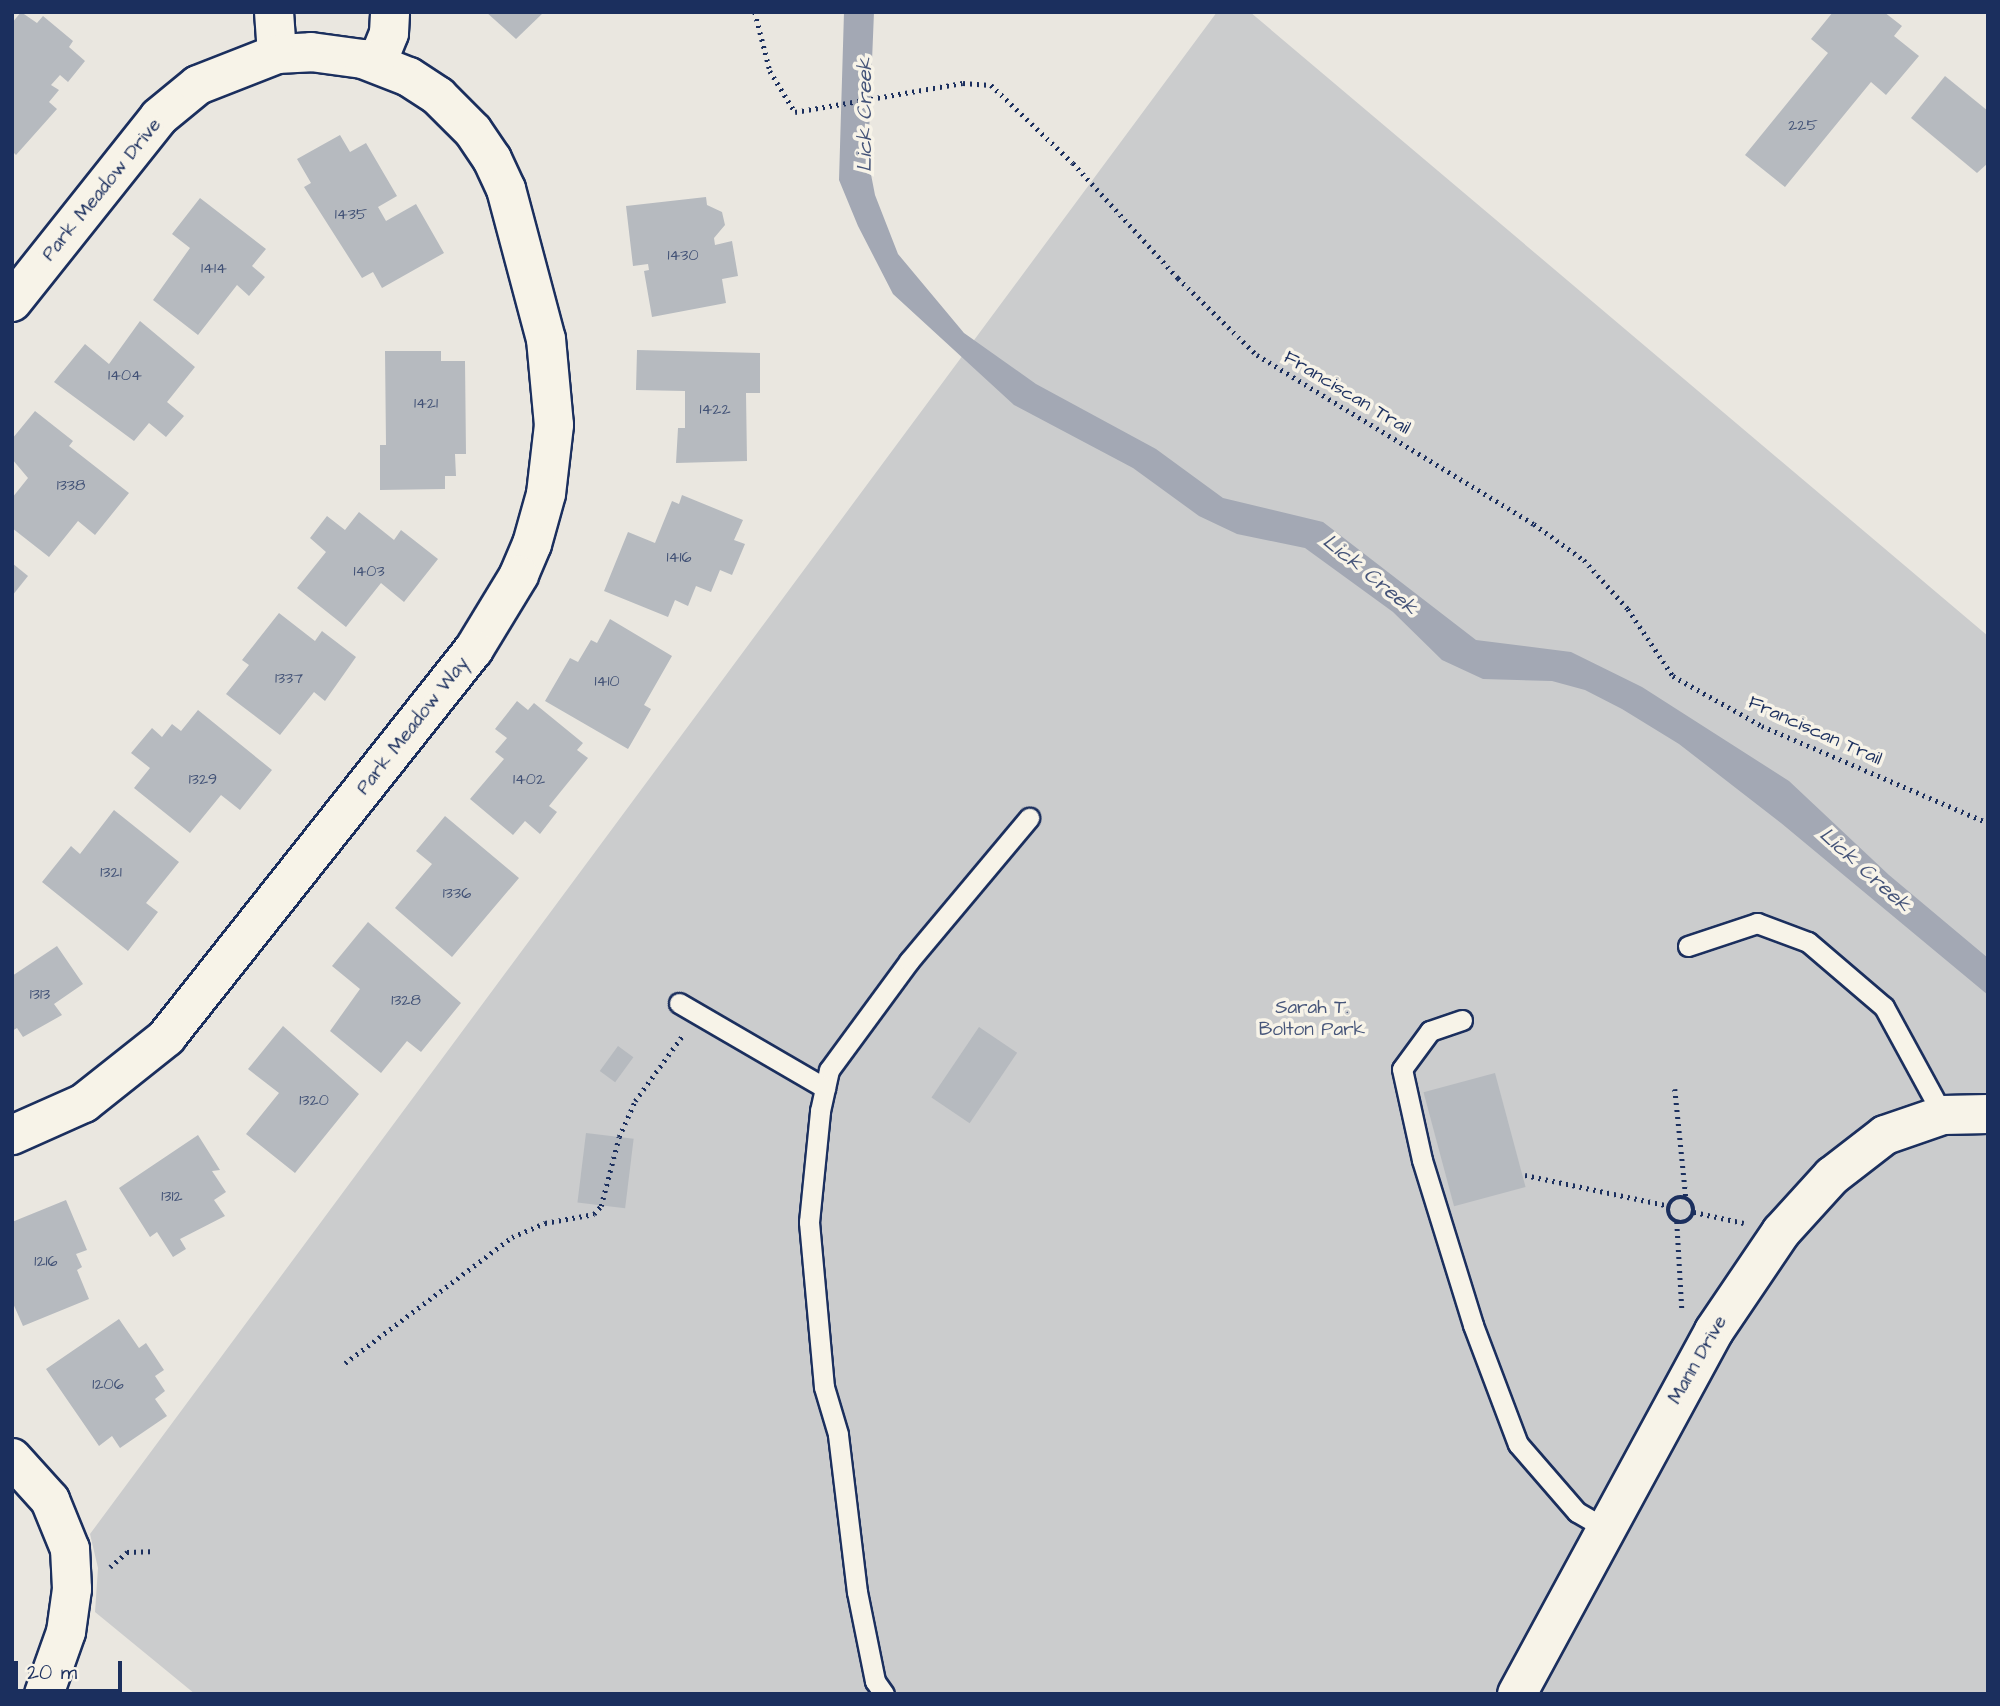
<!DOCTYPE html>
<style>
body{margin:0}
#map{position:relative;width:2000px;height:1706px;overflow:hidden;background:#eae7e0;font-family:"Architects Daughter",sans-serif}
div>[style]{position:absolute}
.green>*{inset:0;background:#cbcccd}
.water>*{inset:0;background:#a3a8b4}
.building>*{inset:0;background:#b6babf;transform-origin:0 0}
.path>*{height:4.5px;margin-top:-2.25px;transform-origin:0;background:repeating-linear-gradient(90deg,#1b2f5e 0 2px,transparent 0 7px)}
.path>.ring{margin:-2.25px;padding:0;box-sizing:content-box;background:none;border:4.5px solid #1b2f5e;border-radius:50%}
.roads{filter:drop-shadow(2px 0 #1b2f5e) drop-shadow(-2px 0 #1b2f5e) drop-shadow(0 2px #1b2f5e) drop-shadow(0 -2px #1b2f5e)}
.service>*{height:19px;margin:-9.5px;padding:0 9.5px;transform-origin:9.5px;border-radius:9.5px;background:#f7f3e8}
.minor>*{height:38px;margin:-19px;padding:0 19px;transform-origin:19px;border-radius:19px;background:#f7f3e8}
span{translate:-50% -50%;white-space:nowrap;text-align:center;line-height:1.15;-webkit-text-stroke:7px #f7f3e8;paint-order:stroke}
.number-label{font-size:16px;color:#425276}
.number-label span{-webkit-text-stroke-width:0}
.street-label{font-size:19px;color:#1b2f5e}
.park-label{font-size:19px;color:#47567a}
.water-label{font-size:21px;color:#445378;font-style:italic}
.frame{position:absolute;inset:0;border:14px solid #1b2f5e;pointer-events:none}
.scale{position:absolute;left:14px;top:1661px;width:108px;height:32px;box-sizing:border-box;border:4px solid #1b2f5e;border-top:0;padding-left:9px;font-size:21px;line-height:24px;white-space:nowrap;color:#1b2f5e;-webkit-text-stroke:5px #f7f3e8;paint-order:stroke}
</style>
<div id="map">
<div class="green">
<div style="clip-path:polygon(1217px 12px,1250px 12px,1988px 636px,1988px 1694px,195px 1694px,95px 1612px,98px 1568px,90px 1534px)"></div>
</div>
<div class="water">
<div style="clip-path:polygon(844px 12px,874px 12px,868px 159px,875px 195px,898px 254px,964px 333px,1036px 384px,1156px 449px,1223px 498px,1323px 522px,1476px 640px,1571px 652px,1642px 687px,1789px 781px,1889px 875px,1988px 958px,1988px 995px,1781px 823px,1679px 744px,1622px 709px,1585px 690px,1552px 681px,1483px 679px,1442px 660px,1393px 612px,1305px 548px,1237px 534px,1199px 516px,1133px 468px,1014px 405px,893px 294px,858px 226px,839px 180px)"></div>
</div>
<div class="building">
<div style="clip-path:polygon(21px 12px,37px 23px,43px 16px,73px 41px,69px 47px,85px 61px,68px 82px,60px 75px,51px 85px,59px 90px,49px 102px,57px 109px,16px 155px,12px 151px,12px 23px)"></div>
<div style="clip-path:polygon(486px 12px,544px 12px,516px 39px)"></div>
<div style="clip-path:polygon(1833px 12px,1884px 12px,1902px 26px,1894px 36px,1919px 56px,1886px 95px,1871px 82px,1785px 187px,1745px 155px,1828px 53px,1811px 39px)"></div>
<div style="clip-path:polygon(1945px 76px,1988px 111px,1988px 163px,1977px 173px,1911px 118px)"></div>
<div style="clip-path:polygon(340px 135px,350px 152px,366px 143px,397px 196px,378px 207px,386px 221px,416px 204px,444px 253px,382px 288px,373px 272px,362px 278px,304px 187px,311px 183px,297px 159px)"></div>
<div style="clip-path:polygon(706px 197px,707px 205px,722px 212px,725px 225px,714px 238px,715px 245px,732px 241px,738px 276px,722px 279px,726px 303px,652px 317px,644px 271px,649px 270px,648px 264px,633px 266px,626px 206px)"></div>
<div style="clip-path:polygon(200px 198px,266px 249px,252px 266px,265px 277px,249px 296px,237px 285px,198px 335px,153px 300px,190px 248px,172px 234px)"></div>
<div style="clip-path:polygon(140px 321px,195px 367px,167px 402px,184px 416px,166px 437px,149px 423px,134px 441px,54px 382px,85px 344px,109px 364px)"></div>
<div style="clip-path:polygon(637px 350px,760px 353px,760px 393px,746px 393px,747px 461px,676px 463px,678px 428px,685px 428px,685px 391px,636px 390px)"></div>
<div style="clip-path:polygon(385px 351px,441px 351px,441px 361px,465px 361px,466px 454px,455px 454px,456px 476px,445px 476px,445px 489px,380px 490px,380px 445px,386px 445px)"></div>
<div style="clip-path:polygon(35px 411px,73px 441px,69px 446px,129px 493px,95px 535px,78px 521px,49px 557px,12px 528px,12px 498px,28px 478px,12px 459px,12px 439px)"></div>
<div style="clip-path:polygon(682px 495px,743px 520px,734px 540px,745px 544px,732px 575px,720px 570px,711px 592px,696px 586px,688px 606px,675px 600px,668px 617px,604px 591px,628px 532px,655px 543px,672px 501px,679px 504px)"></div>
<div style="clip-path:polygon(359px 512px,394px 540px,401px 530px,438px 559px,404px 602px,381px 583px,346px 627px,297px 588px,326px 552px,310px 538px,327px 516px,345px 530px)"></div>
<div style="clip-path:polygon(12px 563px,28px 576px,12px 596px)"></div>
<div style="clip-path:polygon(279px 613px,315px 641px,322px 631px,356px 657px,325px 701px,314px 692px,280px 735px,226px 694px,249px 665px,242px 660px)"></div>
<div style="clip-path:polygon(610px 619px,672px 656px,644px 705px,651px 709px,628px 749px,545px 701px,570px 658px,578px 662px,591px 640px,597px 643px)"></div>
<div style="clip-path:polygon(517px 701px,528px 710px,534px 703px,583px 743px,577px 750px,588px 758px,549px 806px,557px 812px,540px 834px,525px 821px,513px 835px,470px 799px,504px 759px,495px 752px,507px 738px,495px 729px)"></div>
<div style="clip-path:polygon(198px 710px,272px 770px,240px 810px,221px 795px,190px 833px,134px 788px,150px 768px,131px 753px,152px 728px,162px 737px,172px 724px,181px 731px)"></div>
<div style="clip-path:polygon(114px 810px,179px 862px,146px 903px,158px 912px,128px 951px,42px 882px,71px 846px,80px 854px)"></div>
<div style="clip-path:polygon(445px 816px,519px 878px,452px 957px,395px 908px,432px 864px,416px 851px)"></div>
<div style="clip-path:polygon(368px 922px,461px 1003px,421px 1052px,407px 1041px,381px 1073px,330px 1031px,360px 989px,332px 966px)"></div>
<div style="clip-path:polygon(57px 946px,83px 984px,54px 1004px,62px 1015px,23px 1037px,17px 1028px,12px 1031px,12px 976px)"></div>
<div style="clip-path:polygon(283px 1026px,359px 1094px,295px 1173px,246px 1134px,279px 1093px,248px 1069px)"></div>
<div style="left:979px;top:1027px;width:46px;height:85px;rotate:34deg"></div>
<div style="left:618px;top:1046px;width:19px;height:31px;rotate:36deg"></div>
<div style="left:1495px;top:1073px;width:118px;height:74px;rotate:75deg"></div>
<div style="left:586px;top:1133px;width:48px;height:70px;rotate:7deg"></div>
<div style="clip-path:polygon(198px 1135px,220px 1170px,212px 1171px,226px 1192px,214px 1200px,225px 1216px,180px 1239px,186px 1249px,173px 1257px,157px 1232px,150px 1237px,119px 1188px)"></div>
<div style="clip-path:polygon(66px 1200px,87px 1250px,76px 1254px,82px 1267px,77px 1270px,89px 1299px,23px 1326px,12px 1301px,12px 1222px)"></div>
<div style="clip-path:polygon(119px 1319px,139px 1348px,146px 1343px,164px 1370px,155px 1376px,165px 1391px,155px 1399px,167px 1416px,120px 1448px,112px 1436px,99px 1446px,46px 1369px)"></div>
</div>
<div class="path">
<div style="left:755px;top:12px;width:61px;rotate:75.7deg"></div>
<div style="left:770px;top:71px;width:48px;rotate:58.6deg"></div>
<div style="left:795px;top:112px;width:170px;rotate:-9.8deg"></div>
<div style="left:963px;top:83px;width:28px;rotate:4deg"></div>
<div style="left:991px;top:85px;width:113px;rotate:43.6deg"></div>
<div style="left:1073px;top:163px;width:156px;rotate:47.6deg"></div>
<div style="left:1178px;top:278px;width:110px;rotate:44.3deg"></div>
<div style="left:1257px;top:355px;width:324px;rotate:31.4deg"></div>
<div style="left:1534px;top:524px;width:62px;rotate:35.8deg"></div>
<div style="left:1584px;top:560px;width:66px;rotate:48.1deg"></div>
<div style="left:1628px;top:609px;width:81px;rotate:56.1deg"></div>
<div style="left:1673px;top:676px;width:102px;rotate:29.3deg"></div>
<div style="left:1762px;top:726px;width:246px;rotate:23.2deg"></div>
<div style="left:1675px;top:1089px;width:110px;rotate:84.2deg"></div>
<div style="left:1525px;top:1175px;width:147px;rotate:12.1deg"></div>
<div class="ring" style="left:1668px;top:1197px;width:21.5px;height:21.5px"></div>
<div style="left:1694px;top:1212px;width:51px;rotate:12.4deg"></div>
<div style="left:1677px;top:1222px;width:87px;rotate:86.7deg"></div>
<div style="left:345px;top:1363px;width:209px;rotate:-37deg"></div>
<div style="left:512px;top:1237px;width:36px;rotate:-23deg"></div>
<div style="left:545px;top:1223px;width:50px;rotate:-10.4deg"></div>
<div style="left:594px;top:1214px;width:11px;rotate:-49deg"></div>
<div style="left:601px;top:1206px;width:71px;rotate:-75.4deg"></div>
<div style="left:619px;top:1137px;width:39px;rotate:-66deg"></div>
<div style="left:635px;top:1101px;width:82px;rotate:-54deg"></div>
<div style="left:110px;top:1567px;width:23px;rotate:-41deg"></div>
<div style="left:127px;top:1552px;width:24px;rotate:-2deg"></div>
</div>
<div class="roads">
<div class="service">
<div style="left:1688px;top:946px;width:73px;rotate:-18.4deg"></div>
<div style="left:1757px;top:923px;width:54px;rotate:20.4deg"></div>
<div style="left:1808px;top:942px;width:100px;rotate:40.5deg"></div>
<div style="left:1884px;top:1007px;width:123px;rotate:61.4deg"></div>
<div style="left:679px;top:1003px;width:169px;rotate:30.2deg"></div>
<div style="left:1462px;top:1020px;width:34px;rotate:161deg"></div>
<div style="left:1430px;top:1031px;width:47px;rotate:126.4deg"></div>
<div style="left:1402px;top:1069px;width:93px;rotate:77.6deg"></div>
<div style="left:1422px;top:1160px;width:173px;rotate:72.8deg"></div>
<div style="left:1473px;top:1325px;width:127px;rotate:69.3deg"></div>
<div style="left:1518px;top:1444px;width:90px;rotate:49.1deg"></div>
<div style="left:1577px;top:1512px;width:34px;rotate:30deg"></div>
<div style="left:884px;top:1694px;width:16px;rotate:-125deg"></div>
<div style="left:875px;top:1681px;width:91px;rotate:-101.4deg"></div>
<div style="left:857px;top:1592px;width:159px;rotate:-96.9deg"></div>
<div style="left:838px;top:1434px;width:49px;rotate:-106.6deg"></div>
<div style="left:824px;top:1387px;width:166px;rotate:-95.2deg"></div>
<div style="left:809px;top:1222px;width:112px;rotate:-84.3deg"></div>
<div style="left:820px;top:1111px;width:42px;rotate:-77.6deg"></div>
<div style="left:829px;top:1070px;width:135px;rotate:-53.7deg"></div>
<div style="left:909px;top:961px;width:187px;rotate:-50deg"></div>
</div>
<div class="minor">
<div style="left:274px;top:12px;width:42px;rotate:85.9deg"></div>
<div style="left:377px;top:63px;width:32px;rotate:-68deg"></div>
<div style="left:389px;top:33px;width:21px;rotate:-87deg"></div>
<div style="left:12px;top:302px;width:236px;rotate:-51.5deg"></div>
<div style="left:159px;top:117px;width:50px;rotate:-39.4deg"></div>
<div style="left:198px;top:85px;width:85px;rotate:-21.4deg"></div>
<div style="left:277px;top:54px;width:34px;rotate:-3deg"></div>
<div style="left:311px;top:52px;width:52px;rotate:7.7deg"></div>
<div style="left:363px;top:59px;width:49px;rotate:21.4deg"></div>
<div style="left:409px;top:77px;width:35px;rotate:33deg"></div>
<div style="left:438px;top:96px;width:49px;rotate:45deg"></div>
<div style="left:473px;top:131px;width:34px;rotate:56deg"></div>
<div style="left:492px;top:159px;width:33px;rotate:65deg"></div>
<div style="left:506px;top:189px;width:155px;rotate:75.1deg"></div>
<div style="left:546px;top:339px;width:86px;rotate:84.7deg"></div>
<div style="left:554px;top:425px;width:69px;rotate:96.6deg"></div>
<div style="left:546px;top:494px;width:52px;rotate:105.6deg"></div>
<div style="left:532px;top:544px;width:34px;rotate:113deg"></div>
<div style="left:519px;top:575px;width:87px;rotate:121.3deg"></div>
<div style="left:474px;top:649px;width:495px;rotate:128.4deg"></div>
<div style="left:167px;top:1037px;width:106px;rotate:141.5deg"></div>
<div style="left:84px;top:1103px;width:79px;rotate:156deg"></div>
<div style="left:12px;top:1458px;width:57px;rotate:47.9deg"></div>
<div style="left:50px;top:1500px;width:53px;rotate:67.8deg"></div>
<div style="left:70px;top:1549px;width:40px;rotate:87.1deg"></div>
<div style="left:72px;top:1589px;width:43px;rotate:97.9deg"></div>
<div style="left:66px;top:1632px;width:66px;rotate:109.5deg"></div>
<div style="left:1517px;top:1694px;width:413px;rotate:-61.5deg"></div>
<div style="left:1714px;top:1331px;width:120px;rotate:-55.9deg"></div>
<div style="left:1781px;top:1232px;width:76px;rotate:-47.7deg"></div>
<div style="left:1832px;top:1176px;width:67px;rotate:-37.7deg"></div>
<div style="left:1885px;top:1135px;width:61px;rotate:-19deg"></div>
<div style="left:1943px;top:1115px;width:45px;rotate:-1.3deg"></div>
</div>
</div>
<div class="number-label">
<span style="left:1803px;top:125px">225</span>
<span style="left:351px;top:214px">1435</span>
<span style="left:683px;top:255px">1430</span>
<span style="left:214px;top:268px">1414</span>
<span style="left:125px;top:375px">1404</span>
<span style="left:426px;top:403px">1421</span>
<span style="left:715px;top:409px">1422</span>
<span style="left:71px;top:485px">1338</span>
<span style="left:679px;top:557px">1416</span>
<span style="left:369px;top:571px">1403</span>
<span style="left:289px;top:678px">1337</span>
<span style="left:607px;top:681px">1410</span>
<span style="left:203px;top:779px">1329</span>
<span style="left:529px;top:779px">1402</span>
<span style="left:111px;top:872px">1321</span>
<span style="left:457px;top:893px">1336</span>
<span style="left:40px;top:994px">1313</span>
<span style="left:406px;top:1000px">1328</span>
<span style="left:314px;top:1100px">1320</span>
<span style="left:172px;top:1196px">1312</span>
<span style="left:46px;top:1261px">1216</span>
<span style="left:108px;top:1384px">1206</span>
</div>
<div class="street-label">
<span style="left:102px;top:190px;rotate:-51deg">Park Meadow Drive</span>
<span style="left:1347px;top:393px;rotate:31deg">Franciscan Trail</span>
<span style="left:413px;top:726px;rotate:-52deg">Park Meadow Way</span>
<span style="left:1815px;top:731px;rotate:24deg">Franciscan Trail</span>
<span style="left:1698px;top:1360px;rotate:-60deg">Mann Drive</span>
</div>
<div class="park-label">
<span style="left:1312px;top:1019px">Sarah T.<br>Bolton Park</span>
</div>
<div class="water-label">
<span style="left:865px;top:115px;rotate:-90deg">Lick Creek</span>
<span style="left:1370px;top:575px;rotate:39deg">Lick Creek</span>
<span style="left:1865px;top:870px;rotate:42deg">Lick Creek</span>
</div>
<div class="frame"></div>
<div class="scale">20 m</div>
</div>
